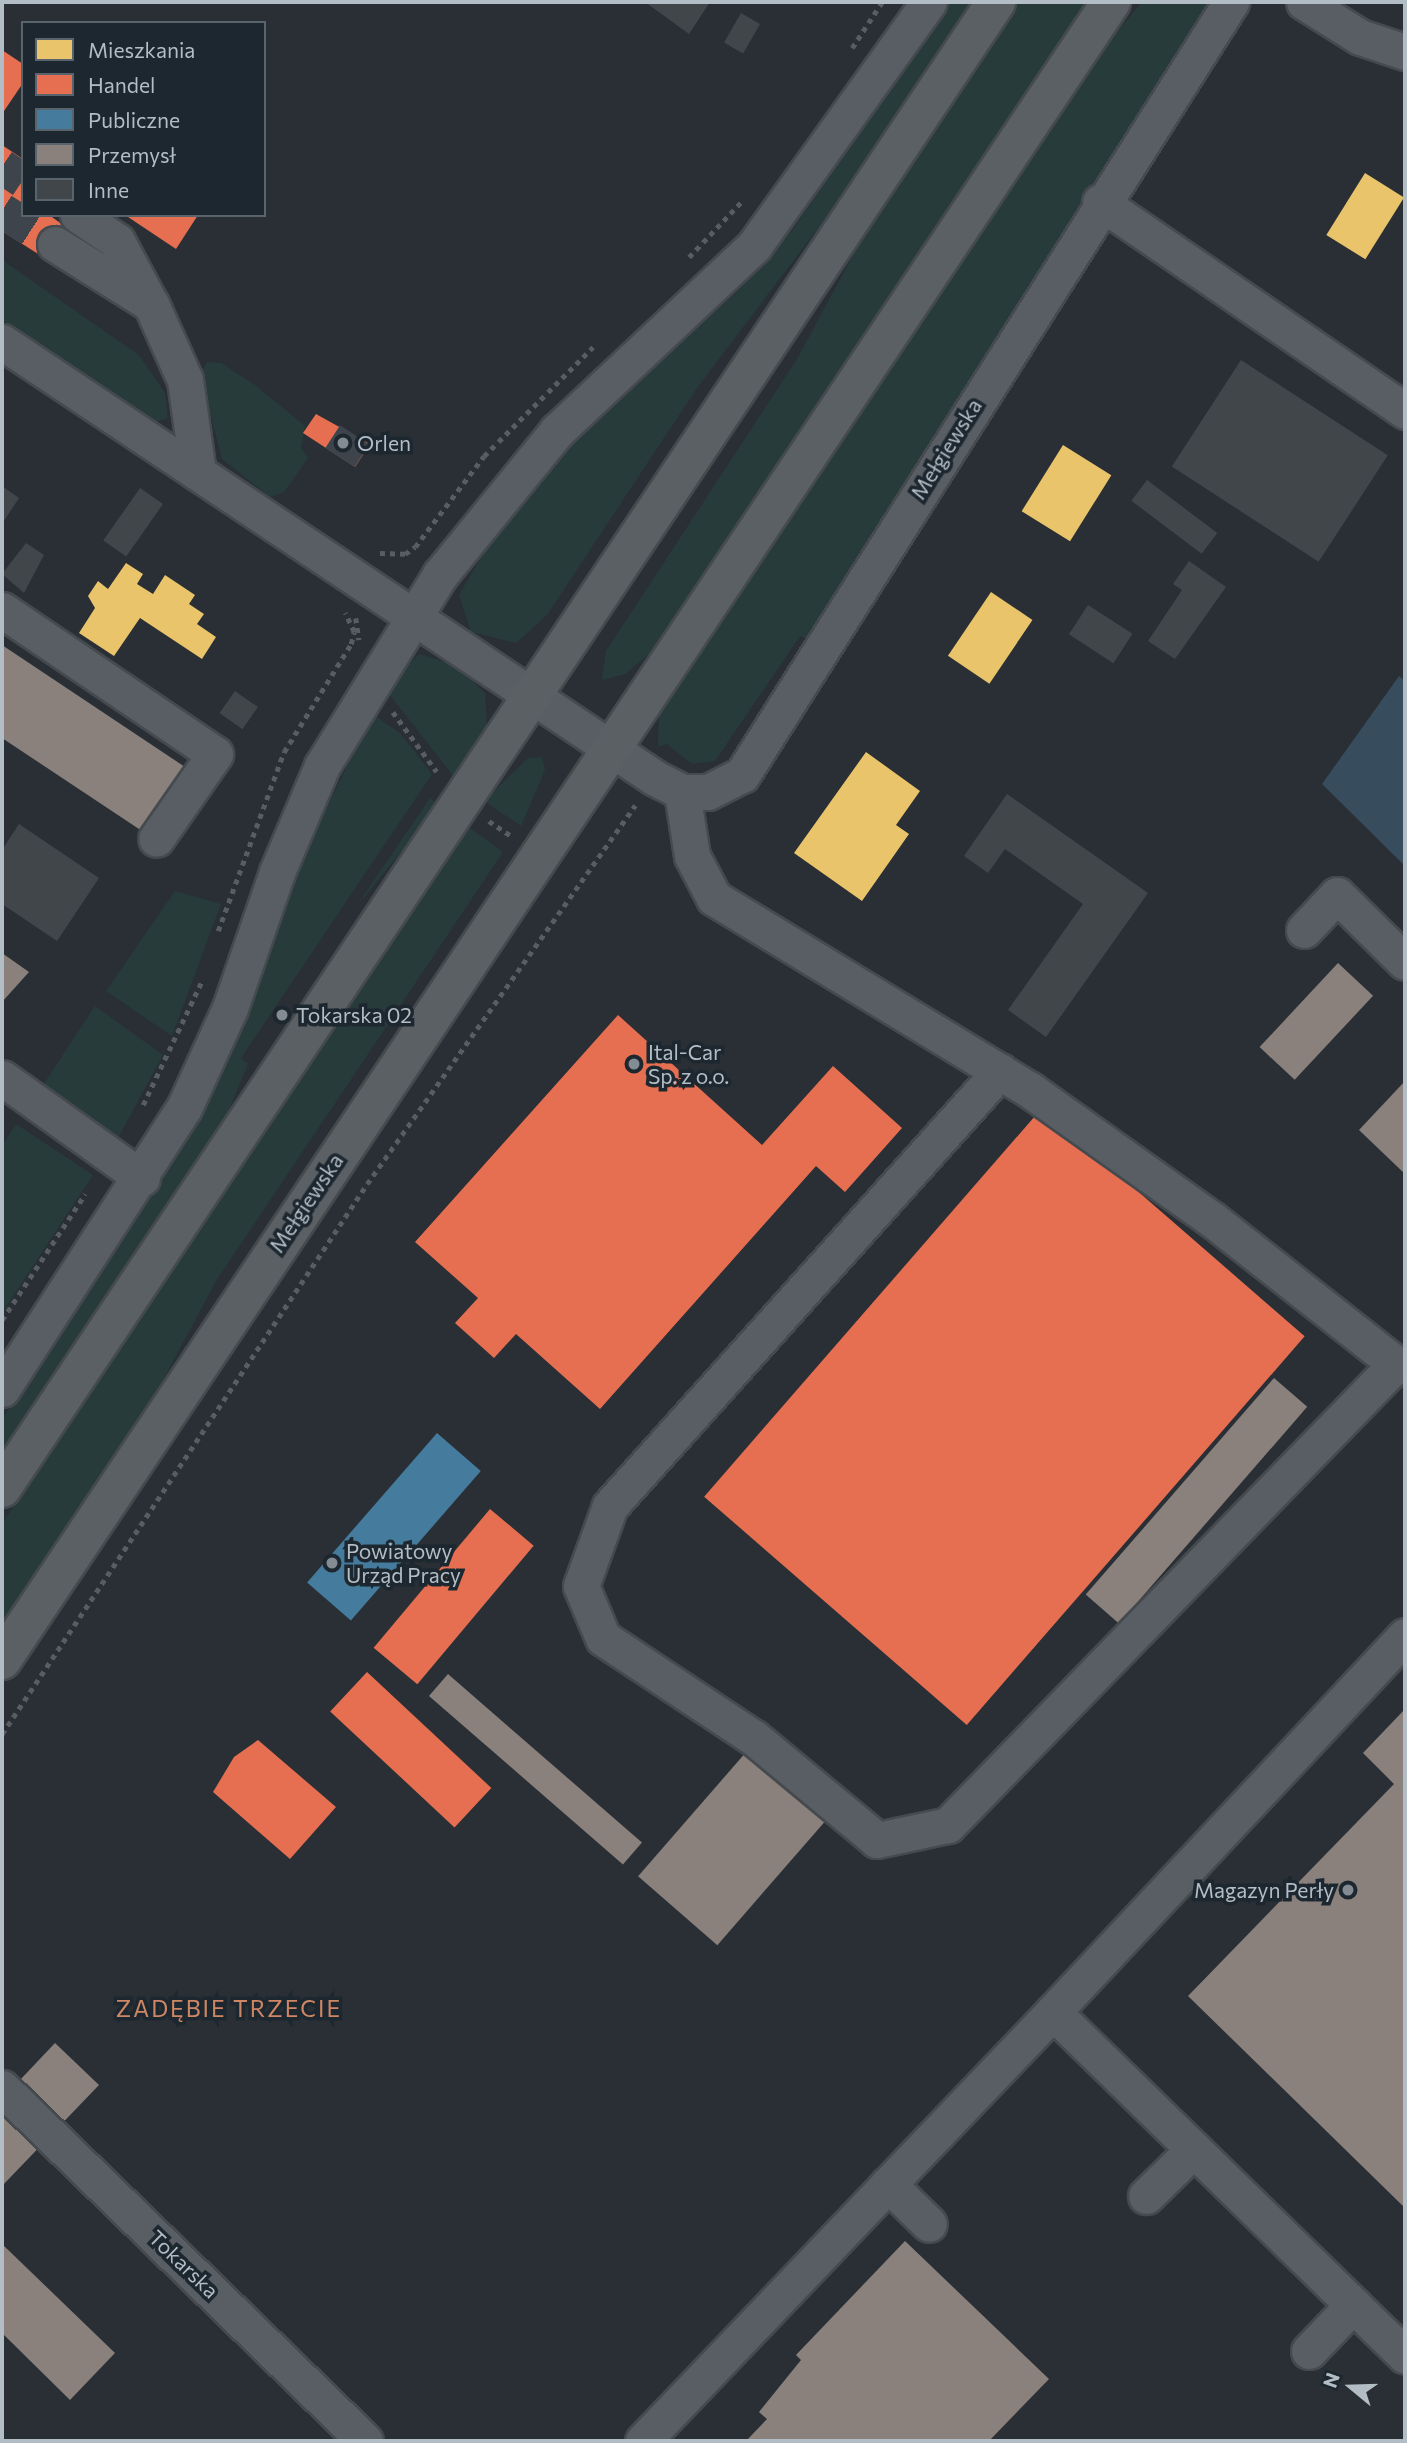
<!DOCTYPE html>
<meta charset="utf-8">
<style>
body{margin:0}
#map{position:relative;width:1407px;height:2443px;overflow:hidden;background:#292f35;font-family:Commissioner,sans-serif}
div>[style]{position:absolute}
.green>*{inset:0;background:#273b3b}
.water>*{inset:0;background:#374c5c}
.homes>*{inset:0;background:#e9c46a;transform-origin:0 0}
.shops>*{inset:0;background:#e76f51;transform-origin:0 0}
.public>*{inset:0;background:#457b9d;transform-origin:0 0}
.industry>*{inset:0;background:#8a817c;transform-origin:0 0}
.building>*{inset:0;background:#41464b;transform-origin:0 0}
.minor-tunnel>*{height:35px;margin-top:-17.5px;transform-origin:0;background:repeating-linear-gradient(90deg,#3e444b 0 35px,transparent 0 53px)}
.path>*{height:4.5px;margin-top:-2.25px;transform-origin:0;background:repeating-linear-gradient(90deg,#575d60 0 5px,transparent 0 10px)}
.roads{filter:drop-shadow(2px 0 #454a4e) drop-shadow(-2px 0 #454a4e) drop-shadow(0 2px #454a4e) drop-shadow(0 -2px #454a4e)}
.minor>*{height:35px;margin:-17.5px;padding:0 17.5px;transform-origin:17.5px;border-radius:17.5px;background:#585e63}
.major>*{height:38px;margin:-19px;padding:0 19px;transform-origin:19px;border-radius:19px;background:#5b6065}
.dots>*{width:19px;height:19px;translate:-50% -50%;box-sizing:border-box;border:4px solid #1d272f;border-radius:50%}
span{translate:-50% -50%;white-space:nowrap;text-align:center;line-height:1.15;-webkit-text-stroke:7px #1d272f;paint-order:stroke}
.poi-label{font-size:21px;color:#b3bdc6}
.left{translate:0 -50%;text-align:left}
.right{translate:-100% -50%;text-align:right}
.street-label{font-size:21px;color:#b3bdc6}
.neighbourhood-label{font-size:23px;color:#cf8665;letter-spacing:2px}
.frame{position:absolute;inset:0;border:4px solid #b3bdc6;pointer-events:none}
.legend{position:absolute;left:21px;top:21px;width:245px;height:196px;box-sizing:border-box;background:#1d272f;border:2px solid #59636b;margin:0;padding:9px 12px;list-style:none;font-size:21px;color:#b3bdc6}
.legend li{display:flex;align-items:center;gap:14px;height:35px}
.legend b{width:35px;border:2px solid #59636b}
.north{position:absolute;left:1316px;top:2352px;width:70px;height:70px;-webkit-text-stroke:5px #1d272f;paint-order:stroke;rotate:289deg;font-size:19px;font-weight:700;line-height:28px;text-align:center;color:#b3bdc6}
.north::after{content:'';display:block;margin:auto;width:24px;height:32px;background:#b3bdc6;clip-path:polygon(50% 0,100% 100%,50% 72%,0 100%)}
</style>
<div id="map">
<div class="green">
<div style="clip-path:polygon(950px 2px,972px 2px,834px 207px,697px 388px,547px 615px,516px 643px,471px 632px,459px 595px,508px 512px,599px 417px,739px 290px,793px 229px)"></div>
<div style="clip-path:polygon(1018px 2px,1088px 2px,649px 654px,625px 674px,602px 680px,606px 651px,797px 359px,879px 207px)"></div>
<div style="clip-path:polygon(1142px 2px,1215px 2px,1083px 200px,810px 641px,800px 636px,715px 761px,692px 764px,667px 744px,658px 747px,659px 712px,1087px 67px)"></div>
<div style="clip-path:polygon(2px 260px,139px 355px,165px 393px,168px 418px,156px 422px,136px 412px,2px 320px)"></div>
<div style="clip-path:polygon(207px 362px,221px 363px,255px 385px,305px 426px,301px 448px,308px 458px,284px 492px,270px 497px,222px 459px,200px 375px)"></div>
<div style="clip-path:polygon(419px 654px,455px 665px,485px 693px,487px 731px,455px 778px,385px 689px)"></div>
<div style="clip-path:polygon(372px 714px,400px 733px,432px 774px,241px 1058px,248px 1064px,216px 1141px,2px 1460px,2px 1419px,180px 1147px,259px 987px,295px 874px)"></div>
<div style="clip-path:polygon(542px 757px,545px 770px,521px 826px,484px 801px,528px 758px)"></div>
<div style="clip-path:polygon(430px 798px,439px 805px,353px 911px)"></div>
<div style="clip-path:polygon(467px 826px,503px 852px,216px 1281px,155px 1395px,2px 1629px,2px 1524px)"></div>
<div style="clip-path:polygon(175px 891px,221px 904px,172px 1036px,106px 991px)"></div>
<div style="clip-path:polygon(95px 1006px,163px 1055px,118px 1138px,43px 1085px)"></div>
<div style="clip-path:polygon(16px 1124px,93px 1175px,2px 1313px,2px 1146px)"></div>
</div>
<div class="water">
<div style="clip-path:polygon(1399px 676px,1405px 681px,1405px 866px,1322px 784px)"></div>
</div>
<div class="homes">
<div style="left:1365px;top:173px;width:46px;height:73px;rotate:32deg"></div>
<div style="left:1063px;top:445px;width:57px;height:78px;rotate:32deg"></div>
<div style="clip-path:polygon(126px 563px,143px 574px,137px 584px,153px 594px,165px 575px,195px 595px,189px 604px,204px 614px,197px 624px,216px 637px,202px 659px,140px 618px,114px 656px,79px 633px,95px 608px,88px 596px,98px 581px,108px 589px)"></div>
<div style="left:991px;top:592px;width:50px;height:77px;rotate:34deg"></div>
<div style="clip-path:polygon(866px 752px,920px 791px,896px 825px,909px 834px,862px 901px,794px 853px)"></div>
</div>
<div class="shops">
<div style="clip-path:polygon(2px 50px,23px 64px,23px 83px,2px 114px)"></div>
<div style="clip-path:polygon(2px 145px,23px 159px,23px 215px,49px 215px,66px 227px,46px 259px,2px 231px)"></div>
<div style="clip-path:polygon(125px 215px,198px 215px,176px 249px)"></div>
<div style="clip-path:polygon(316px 414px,370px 444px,355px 467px,303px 433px)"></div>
<div style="clip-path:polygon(618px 1015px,762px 1145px,833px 1066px,902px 1128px,845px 1192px,816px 1166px,600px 1409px,516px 1334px,494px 1358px,455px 1323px,478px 1298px,415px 1242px)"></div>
<div style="left:1042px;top:1108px;width:348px;height:515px;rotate:41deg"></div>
<div style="left:490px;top:1509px;width:57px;height:181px;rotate:40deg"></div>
<div style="left:367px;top:1672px;width:170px;height:54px;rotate:43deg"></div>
<div style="clip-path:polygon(258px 1740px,336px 1807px,290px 1859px,213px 1792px,234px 1757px)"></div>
</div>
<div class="public">
<div style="left:437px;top:1433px;width:58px;height:198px;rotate:41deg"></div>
</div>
<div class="industry">
<div style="clip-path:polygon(2px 645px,185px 767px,142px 831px,2px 738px)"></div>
<div style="clip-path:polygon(2px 953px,29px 972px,2px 1002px)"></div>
<div style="left:1338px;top:963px;width:48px;height:115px;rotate:43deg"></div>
<div style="clip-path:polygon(1405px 1081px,1405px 1174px,1359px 1130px)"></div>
<div style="left:1274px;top:1378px;width:44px;height:287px;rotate:41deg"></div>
<div style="left:448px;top:1674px;width:257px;height:29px;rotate:41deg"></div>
<div style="clip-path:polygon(1405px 1709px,1405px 2208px,1188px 1996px,1394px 1784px,1363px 1753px)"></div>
<div style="left:747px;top:1751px;width:105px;height:166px;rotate:41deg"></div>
<div style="clip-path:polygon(55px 2043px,99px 2085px,2px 2186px,2px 2099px)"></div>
<div style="clip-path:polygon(905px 2241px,1049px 2379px,989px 2441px,746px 2441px,767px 2419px,759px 2412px,801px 2360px,796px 2355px)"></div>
<div style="clip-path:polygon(2px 2244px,115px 2353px,70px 2400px,2px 2333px)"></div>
</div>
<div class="building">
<div style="clip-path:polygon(645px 2px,710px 2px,689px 34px)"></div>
<div style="left:741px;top:13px;width:22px;height:34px;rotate:30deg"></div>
<div style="left:1241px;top:360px;width:175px;height:127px;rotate:33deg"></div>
<div style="left:1147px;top:480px;width:88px;height:26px;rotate:37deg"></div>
<div style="clip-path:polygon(2px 486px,19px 498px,2px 524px)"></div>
<div style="left:140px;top:488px;width:28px;height:64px;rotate:35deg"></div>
<div style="clip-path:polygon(26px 543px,44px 555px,24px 593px,2px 574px)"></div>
<div style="clip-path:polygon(1189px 561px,1226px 587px,1175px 659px,1148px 641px,1182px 590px,1173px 584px)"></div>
<div style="left:1088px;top:605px;width:53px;height:35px;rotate:33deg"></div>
<div style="left:235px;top:691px;width:28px;height:27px;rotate:35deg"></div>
<div style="clip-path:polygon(1007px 794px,1148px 893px,1046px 1037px,1008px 1010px,1083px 904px,1005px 849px,988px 873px,964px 856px)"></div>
<div style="clip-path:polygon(19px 824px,99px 878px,57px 941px,2px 904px,2px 850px)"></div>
</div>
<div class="minor-tunnel">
<div style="left:2px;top:166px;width:25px;rotate:34deg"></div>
<div style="left:2px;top:210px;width:63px;rotate:32.7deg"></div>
<div style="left:340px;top:457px;width:27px;rotate:-57deg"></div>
</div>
<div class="path">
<div style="left:852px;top:48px;width:55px;rotate:-56.9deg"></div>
<div style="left:689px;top:257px;width:79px;rotate:-46.5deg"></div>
<div style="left:380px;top:553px;width:25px;rotate:2deg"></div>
<div style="left:405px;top:554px;width:12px;rotate:-35deg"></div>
<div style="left:415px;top:547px;width:114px;rotate:-52.8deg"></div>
<div style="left:484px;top:456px;width:154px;rotate:-45deg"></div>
<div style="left:356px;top:618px;width:22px;rotate:82deg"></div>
<div style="left:393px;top:712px;width:74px;rotate:53.7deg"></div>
<div style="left:489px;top:821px;width:29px;rotate:34deg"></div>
<div style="left:218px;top:931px;width:191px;rotate:-69.8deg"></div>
<div style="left:284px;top:752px;width:127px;rotate:-58.2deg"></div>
<div style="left:351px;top:644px;width:12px;rotate:-76deg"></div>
<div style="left:354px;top:632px;width:21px;rotate:-115deg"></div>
<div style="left:143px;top:1105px;width:135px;rotate:-64.6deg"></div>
<div style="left:2px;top:1320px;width:151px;rotate:-56.6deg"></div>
<div style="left:2px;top:1734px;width:660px;rotate:-56.43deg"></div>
<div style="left:367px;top:1184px;width:464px;rotate:-54.7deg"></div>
</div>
<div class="roads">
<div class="minor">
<div style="left:1304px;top:2px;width:66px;rotate:32deg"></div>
<div style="left:1360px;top:37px;width:47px;rotate:18.4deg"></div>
<div style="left:1100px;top:202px;width:370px;rotate:34.4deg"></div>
<div style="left:78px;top:215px;width:47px;rotate:33.7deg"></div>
<div style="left:117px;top:241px;width:68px;rotate:61.9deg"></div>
<div style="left:55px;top:244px;width:113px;rotate:32deg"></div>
<div style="left:151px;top:304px;width:83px;rotate:65.9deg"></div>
<div style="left:185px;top:380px;width:94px;rotate:82deg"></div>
<div style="left:2px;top:342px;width:785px;rotate:33.73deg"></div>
<div style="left:655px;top:778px;width:30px;rotate:27deg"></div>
<div style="left:682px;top:792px;width:26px"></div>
<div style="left:708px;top:792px;width:38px;rotate:-27deg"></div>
<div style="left:742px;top:775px;width:915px;rotate:-57.68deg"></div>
<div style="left:2px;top:610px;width:257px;rotate:34.1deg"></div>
<div style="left:215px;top:754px;width:103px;rotate:124.8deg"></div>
<div style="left:682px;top:792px;width:65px;rotate:81.1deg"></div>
<div style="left:692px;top:856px;width:47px;rotate:62.4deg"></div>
<div style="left:714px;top:898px;width:370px;rotate:31.3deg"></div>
<div style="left:1030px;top:1090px;width:224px;rotate:35.4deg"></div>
<div style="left:1213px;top:1220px;width:233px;rotate:38.2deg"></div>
<div style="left:1396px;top:1364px;width:643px;rotate:134.18deg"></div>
<div style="left:948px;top:1825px;width:73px;rotate:168.1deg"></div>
<div style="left:877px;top:1840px;width:160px;rotate:-140.3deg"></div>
<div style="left:754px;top:1738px;width:181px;rotate:-146.5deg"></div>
<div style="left:603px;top:1638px;width:56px;rotate:-112.9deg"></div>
<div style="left:581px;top:1586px;width:85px;rotate:-70.1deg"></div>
<div style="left:610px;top:1506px;width:584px;rotate:-48.12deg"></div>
<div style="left:1304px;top:930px;width:48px;rotate:-46.7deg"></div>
<div style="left:1337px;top:895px;width:95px;rotate:44.6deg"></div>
<div style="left:2px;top:1078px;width:172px;rotate:35.5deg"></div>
<div style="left:2px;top:1389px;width:335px;rotate:-57.1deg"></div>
<div style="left:184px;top:1108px;width:110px;rotate:-65.3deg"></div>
<div style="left:230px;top:1008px;width:144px;rotate:-70.9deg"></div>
<div style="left:277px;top:872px;width:115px;rotate:-67deg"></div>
<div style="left:322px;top:766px;width:225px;rotate:-58.3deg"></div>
<div style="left:440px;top:575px;width:186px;rotate:-50.9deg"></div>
<div style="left:557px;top:431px;width:270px;rotate:-43.2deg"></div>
<div style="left:754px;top:246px;width:300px;rotate:-54.4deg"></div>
<div style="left:1053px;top:2012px;width:515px;rotate:-46.89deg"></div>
<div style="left:2px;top:2088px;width:506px;rotate:44.2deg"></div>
<div style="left:888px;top:2184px;width:57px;rotate:44.3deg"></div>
<div style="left:1146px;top:2196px;width:67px;rotate:-44.4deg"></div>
<div style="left:1309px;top:2351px;width:64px;rotate:-46.3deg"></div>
<div style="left:643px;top:2441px;width:593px;rotate:-46.3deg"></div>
<div style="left:1053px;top:2012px;width:492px;rotate:44.3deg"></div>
</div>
<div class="major">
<div style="left:2px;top:1488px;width:1788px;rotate:-56.22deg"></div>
<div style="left:2px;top:1660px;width:1995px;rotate:-56.22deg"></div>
</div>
</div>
<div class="dots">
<div style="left:343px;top:443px;background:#838b93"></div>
<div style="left:282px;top:1015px;background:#838b93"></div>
<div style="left:634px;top:1064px;background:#838b93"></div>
<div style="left:332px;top:1563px;background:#838b93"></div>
<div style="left:1348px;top:1890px;background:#838b93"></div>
</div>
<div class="poi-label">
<span class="left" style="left:357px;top:443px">Orlen</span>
<span class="left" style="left:296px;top:1015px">Tokarska 02</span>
<span class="left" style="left:648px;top:1064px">Ital-Car<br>Sp. z o.o.</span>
<span class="left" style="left:346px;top:1563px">Powiatowy<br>Urząd Pracy</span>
<span class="right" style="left:1334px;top:1890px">Magazyn Perły</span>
</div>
<div class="street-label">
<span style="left:946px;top:449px;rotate:-58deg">Mełgiewska</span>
<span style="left:306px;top:1203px;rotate:-56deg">Mełgiewska</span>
<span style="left:184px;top:2264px;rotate:44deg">Tokarska</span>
</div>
<div class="neighbourhood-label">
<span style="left:229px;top:2008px">ZADĘBIE TRZECIE</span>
</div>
<div class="frame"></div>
<ul class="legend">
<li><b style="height:19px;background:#e9c46a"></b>Mieszkania</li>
<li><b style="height:19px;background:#e76f51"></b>Handel</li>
<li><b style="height:19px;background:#457b9d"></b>Publiczne</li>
<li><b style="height:19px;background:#8a817c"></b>Przemysł</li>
<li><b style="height:19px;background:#41464b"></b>Inne</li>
</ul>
<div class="north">N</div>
</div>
